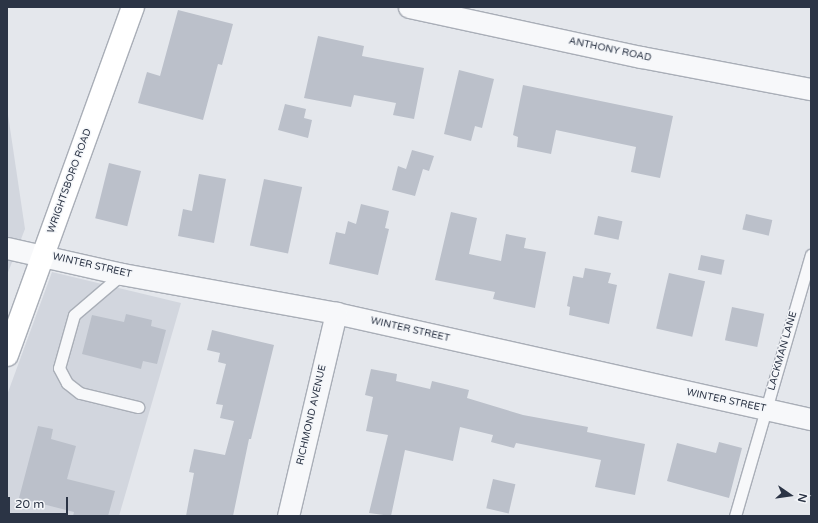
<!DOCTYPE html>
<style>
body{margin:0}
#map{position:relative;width:818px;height:523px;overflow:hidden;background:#e4e7ec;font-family:"Varela Round",sans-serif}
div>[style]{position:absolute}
.built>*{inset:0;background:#d2d6de}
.building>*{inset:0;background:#bbc0ca;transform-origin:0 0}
.roads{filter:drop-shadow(1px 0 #a9aeb7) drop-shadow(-1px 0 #a9aeb7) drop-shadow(0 1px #a9aeb7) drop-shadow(0 -1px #a9aeb7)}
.lane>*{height:11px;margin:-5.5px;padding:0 5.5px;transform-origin:5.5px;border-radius:5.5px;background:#f7f8fa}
.street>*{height:21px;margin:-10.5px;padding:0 10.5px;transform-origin:10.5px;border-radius:10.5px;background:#f7f8fa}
.secondary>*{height:22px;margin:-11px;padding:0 11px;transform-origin:11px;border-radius:11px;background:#fff}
span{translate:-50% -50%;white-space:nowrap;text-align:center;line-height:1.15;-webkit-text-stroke:3px #f4f6f9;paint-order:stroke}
.street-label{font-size:10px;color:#2b3445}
.frame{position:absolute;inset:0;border:8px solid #2b3445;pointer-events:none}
.north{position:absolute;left:770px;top:475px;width:40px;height:40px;-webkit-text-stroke:3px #f4f6f9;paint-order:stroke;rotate:103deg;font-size:11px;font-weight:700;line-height:16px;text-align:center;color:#2b3445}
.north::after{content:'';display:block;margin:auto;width:14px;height:18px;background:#2b3445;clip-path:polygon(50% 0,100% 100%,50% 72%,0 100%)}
.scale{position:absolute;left:8px;top:497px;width:60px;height:18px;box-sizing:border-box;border:2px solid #2b3445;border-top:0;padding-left:5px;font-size:12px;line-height:14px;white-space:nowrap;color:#2b3445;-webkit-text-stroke:3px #f4f6f9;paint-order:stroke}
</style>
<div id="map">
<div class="built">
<div style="clip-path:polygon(7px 108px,25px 229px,7px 275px)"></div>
<div style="clip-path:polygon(52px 272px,181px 303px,119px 516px,7px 516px,7px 395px)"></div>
</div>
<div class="building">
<div style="clip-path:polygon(178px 10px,233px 24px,222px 65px,218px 64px,203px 120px,138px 103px,147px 72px,160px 76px)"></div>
<div style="clip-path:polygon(318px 36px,364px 46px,362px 56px,424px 68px,414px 119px,393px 115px,396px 103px,354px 95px,351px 107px,304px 98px)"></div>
<div style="clip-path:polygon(459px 70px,494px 79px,482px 128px,475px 126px,471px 141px,444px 134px)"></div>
<div style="clip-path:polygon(523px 85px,673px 116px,660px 178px,631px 172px,636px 147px,556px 130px,551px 154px,517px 147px,518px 137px,513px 135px)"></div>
<div style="clip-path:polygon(285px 104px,306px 109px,304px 118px,312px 120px,308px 138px,278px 130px)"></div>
<div style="clip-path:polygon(412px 150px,434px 156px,429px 171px,423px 169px,415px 196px,392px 190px,398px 166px,406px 169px)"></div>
<div style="left:109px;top:163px;width:33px;height:57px;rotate:14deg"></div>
<div style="clip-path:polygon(199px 174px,226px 179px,214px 243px,178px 236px,183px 209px,192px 211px)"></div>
<div style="left:264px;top:179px;width:39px;height:68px;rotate:12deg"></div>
<div style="clip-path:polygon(361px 204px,389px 211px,385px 228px,389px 229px,378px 275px,329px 264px,336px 232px,345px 234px,348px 221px,356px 224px)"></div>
<div style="clip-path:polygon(451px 212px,477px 218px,469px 254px,501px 261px,506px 234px,526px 238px,524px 248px,546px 252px,535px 308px,493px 299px,495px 292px,435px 280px)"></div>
<div style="left:746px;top:214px;width:27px;height:16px;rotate:13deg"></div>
<div style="left:598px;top:216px;width:25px;height:19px;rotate:12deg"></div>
<div style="left:701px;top:255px;width:24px;height:15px;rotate:12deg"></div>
<div style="clip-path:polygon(585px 268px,611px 273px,608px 283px,617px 285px,609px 324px,569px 315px,570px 307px,567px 306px,573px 276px,583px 278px)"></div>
<div style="left:669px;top:273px;width:37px;height:57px;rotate:13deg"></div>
<div style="left:732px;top:307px;width:33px;height:34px;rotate:12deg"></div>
<div style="clip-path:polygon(126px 314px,152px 320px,151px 326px,166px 330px,157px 364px,143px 361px,141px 369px,82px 354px,92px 315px,124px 322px)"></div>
<div style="clip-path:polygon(212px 330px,274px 345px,251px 439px,249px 439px,233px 516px,186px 516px,194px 473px,189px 472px,194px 449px,225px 455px,234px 421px,220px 418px,223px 405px,216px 404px,226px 364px,218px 362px,220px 353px,207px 350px)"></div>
<div style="clip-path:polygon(371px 369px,397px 374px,396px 381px,430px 389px,432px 381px,469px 390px,467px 398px,523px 415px,588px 427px,587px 432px,645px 444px,635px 495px,595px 487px,601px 460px,516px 443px,514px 448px,491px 442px,493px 435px,460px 427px,453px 461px,405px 450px,391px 516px,369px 513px,388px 435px,366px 431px,373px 397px,365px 395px)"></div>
<div style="clip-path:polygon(38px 426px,53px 429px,51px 439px,76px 446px,67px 479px,115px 491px,108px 516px,73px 516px,74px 512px,19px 498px)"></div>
<div style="clip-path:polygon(719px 442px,742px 448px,729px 498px,667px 481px,677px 443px,716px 453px)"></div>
<div style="left:493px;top:479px;width:23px;height:30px;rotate:13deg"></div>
</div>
<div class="roads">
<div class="lane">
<div style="left:122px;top:274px;width:63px;rotate:139.5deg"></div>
<div style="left:74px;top:315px;width:55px;rotate:105.8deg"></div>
<div style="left:59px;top:368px;width:17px;rotate:62deg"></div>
<div style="left:67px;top:383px;width:16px;rotate:38deg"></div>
<div style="left:80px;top:393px;width:60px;rotate:13.6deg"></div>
<div style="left:735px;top:516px;width:272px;rotate:-73.8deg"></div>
</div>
<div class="street">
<div style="left:409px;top:7px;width:237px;rotate:12.2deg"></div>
<div style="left:641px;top:57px;width:173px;rotate:10.7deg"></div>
<div style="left:7px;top:248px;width:118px;rotate:12.7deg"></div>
<div style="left:122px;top:274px;width:218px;rotate:10.3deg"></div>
<div style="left:336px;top:313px;width:487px;rotate:12.6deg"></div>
<div style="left:288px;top:516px;width:209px;rotate:-76.7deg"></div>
</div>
<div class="secondary">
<div style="left:7px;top:355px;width:370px;rotate:-70.1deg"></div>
</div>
</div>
<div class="street-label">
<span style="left:610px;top:50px;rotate:12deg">ANTHONY ROAD</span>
<span style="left:70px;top:181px;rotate:-70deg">WRIGHTSBORO ROAD</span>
<span style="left:92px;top:266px;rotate:13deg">WINTER STREET</span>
<span style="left:410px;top:330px;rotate:13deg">WINTER STREET</span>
<span style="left:783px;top:351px;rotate:-74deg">LACKMAN LANE</span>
<span style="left:726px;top:401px;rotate:12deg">WINTER STREET</span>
<span style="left:312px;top:415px;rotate:-77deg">RICHMOND AVENUE</span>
</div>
<div class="frame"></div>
<div class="north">N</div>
<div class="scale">20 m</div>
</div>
